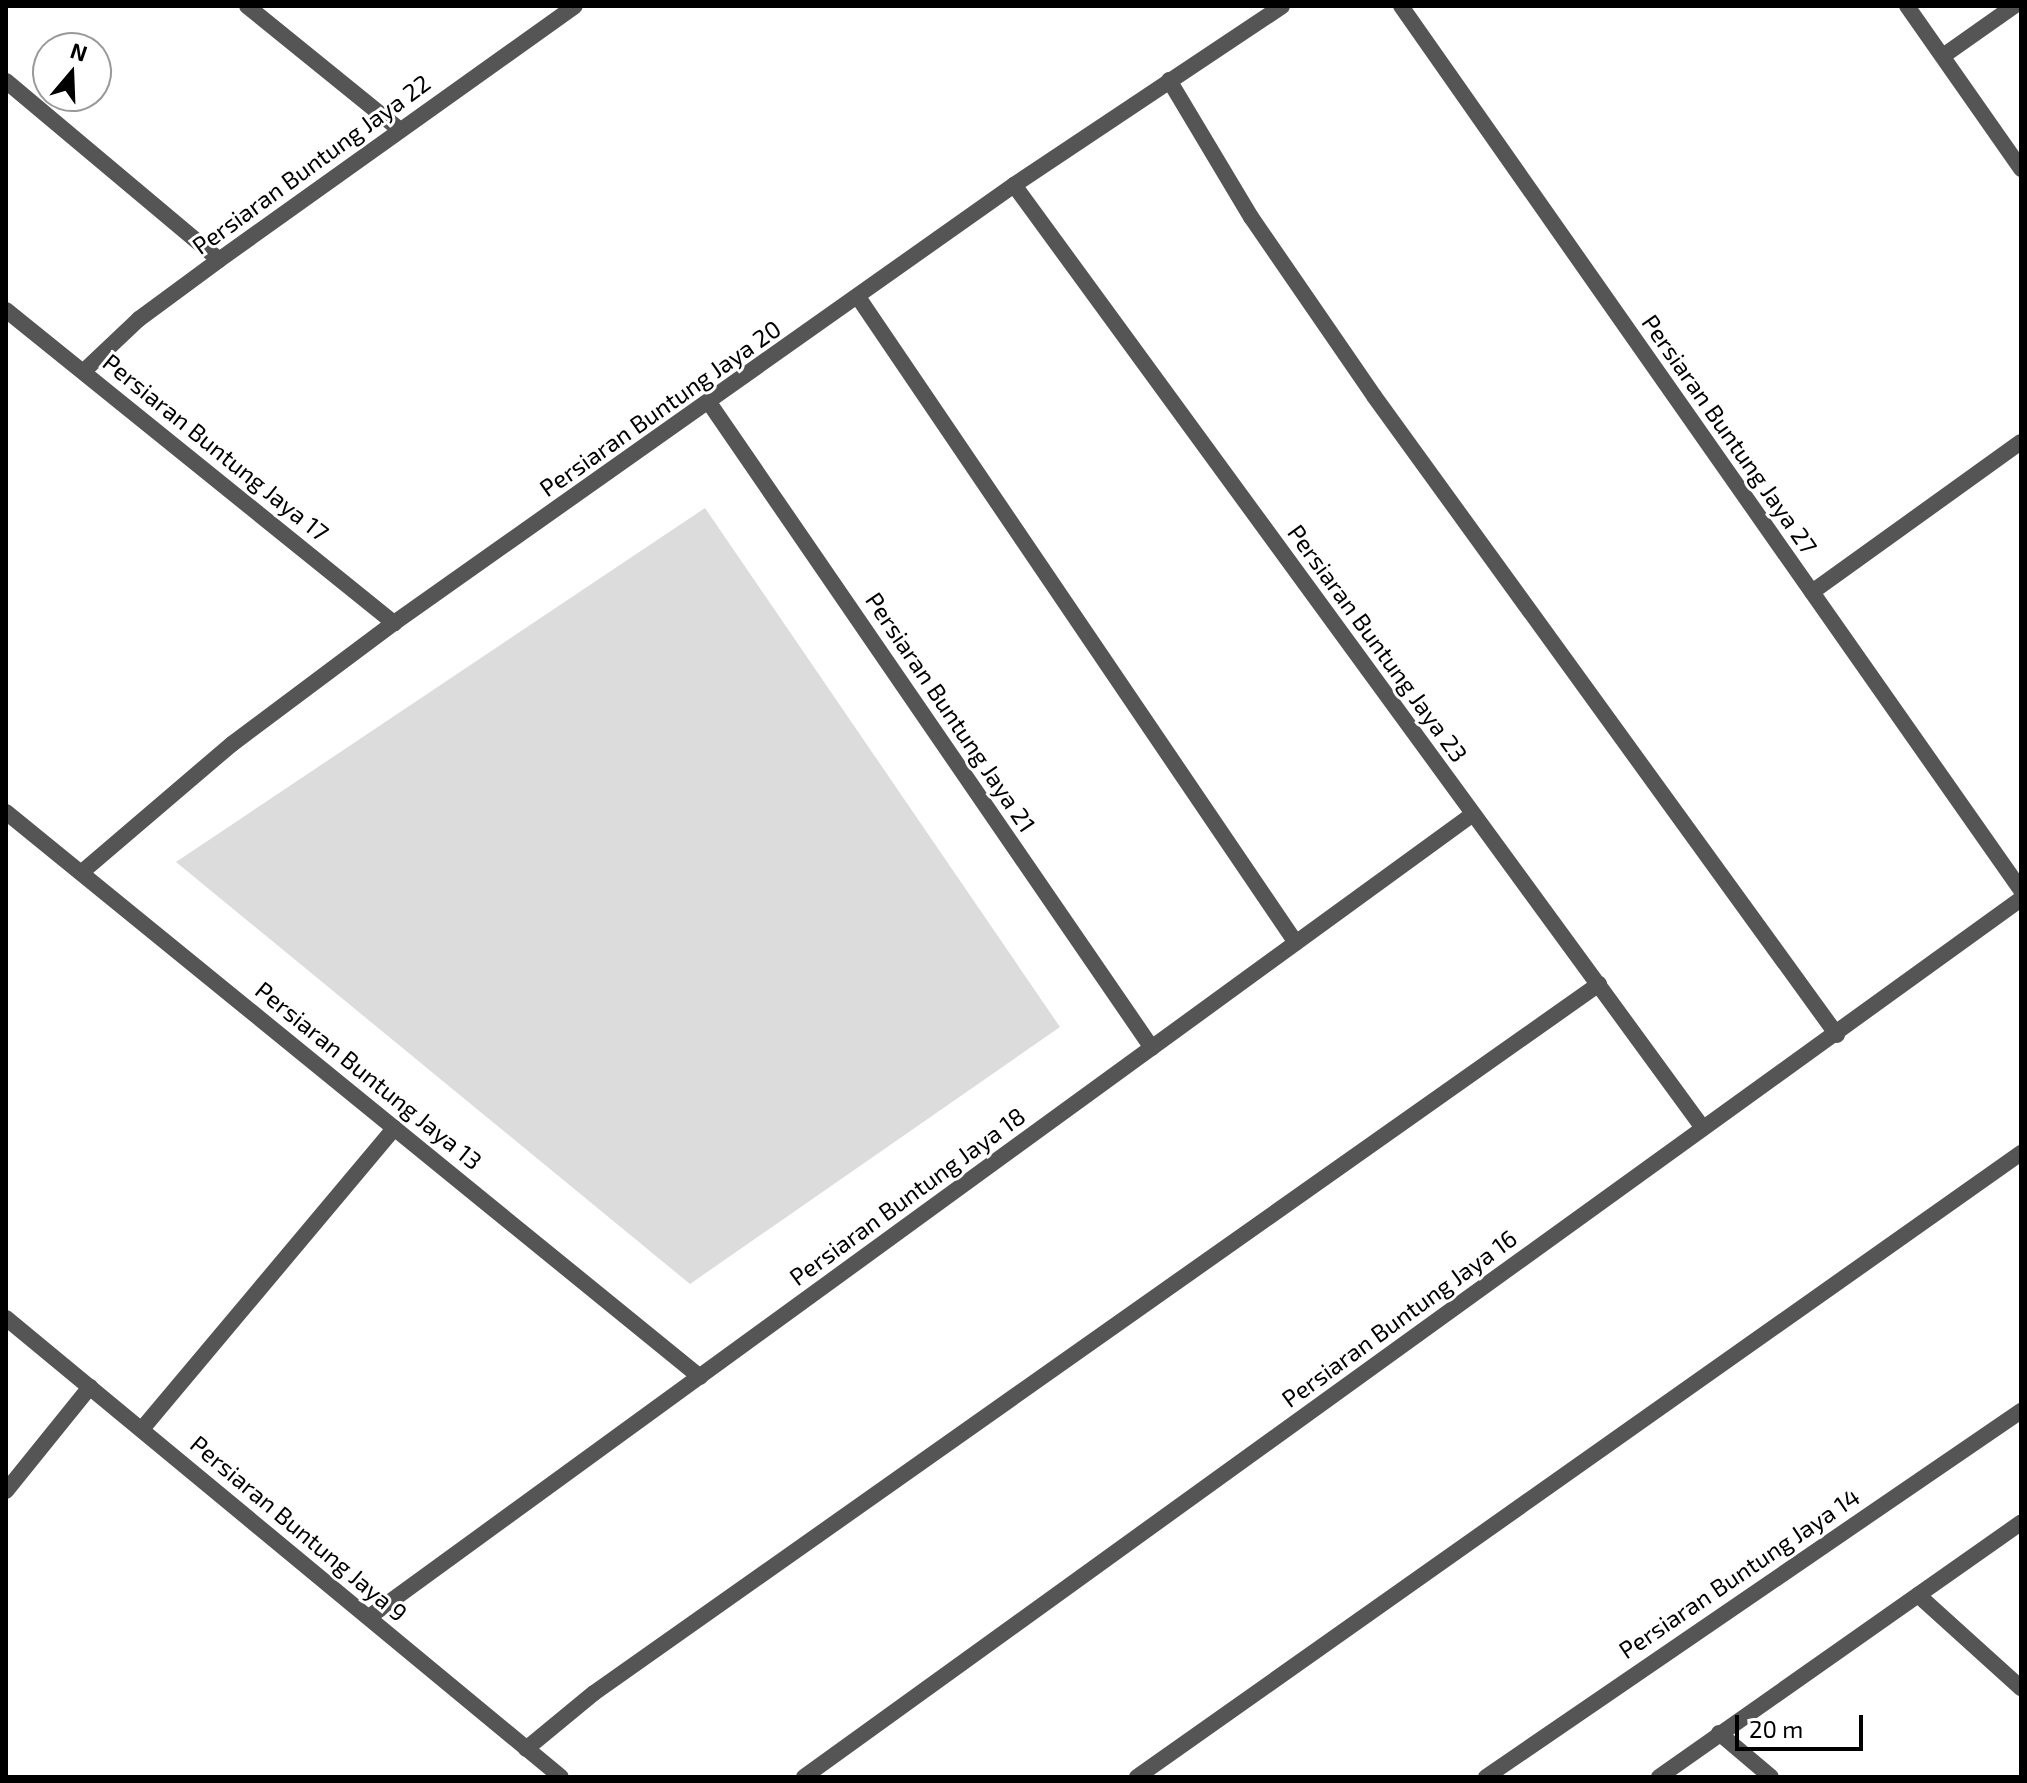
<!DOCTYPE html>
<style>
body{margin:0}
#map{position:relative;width:2027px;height:1783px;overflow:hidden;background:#fff;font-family:"Exo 2",sans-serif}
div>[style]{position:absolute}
.green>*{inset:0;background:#dcdcdc}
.lane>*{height:16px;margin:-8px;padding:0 8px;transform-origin:8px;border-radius:8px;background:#555}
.street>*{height:16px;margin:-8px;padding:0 8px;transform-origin:8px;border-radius:8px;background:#555}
span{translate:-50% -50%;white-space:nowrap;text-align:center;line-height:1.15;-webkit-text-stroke:6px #fff;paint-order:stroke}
.street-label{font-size:24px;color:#000}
.frame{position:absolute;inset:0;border:8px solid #000;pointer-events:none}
.north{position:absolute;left:32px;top:32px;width:80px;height:80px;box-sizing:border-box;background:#fff;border:2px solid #999;border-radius:50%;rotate:19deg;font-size:22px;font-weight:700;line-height:32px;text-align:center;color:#000}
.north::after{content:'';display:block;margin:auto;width:28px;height:36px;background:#000;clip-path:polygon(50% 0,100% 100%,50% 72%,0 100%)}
.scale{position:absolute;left:1735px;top:1715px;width:128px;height:36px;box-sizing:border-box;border:4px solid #000;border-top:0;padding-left:10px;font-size:24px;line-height:28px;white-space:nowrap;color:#000;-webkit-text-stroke:6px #fff;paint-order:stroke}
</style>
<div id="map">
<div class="green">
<div style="clip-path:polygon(705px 508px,1060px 1027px,690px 1284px,176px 862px)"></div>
</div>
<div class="lane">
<div style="left:1943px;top:56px;width:87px;rotate:-35.2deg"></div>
<div style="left:1169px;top:80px;width:160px;rotate:59.1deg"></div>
<div style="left:1251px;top:217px;width:217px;rotate:55.5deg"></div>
<div style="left:1374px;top:396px;width:789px;rotate:54.07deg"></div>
<div style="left:6px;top:81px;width:278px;rotate:40deg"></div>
<div style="left:858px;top:297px;width:780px;rotate:55.86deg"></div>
<div style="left:1719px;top:1733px;width:68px;rotate:40.2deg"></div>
<div style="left:526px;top:1749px;width:88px;rotate:-39.5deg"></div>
<div style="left:594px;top:1693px;width:1230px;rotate:-35.2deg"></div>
<div style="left:1137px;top:1777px;width:1082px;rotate:-35.22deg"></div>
</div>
<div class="street">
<div style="left:247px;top:6px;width:197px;rotate:39deg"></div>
<div style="left:1401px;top:6px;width:1080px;rotate:54.96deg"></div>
<div style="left:1907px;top:6px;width:199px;rotate:55deg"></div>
<div style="left:1014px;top:185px;width:1168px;rotate:53.85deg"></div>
<div style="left:6px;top:310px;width:499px;rotate:38.9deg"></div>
<div style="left:84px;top:371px;width:76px;rotate:-43.4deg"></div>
<div style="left:139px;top:319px;width:99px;rotate:-36.4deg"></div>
<div style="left:219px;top:260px;width:437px;rotate:-35.5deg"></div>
<div style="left:710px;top:404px;width:781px;rotate:55.54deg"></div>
<div style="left:1812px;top:592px;width:257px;rotate:-35.7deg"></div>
<div style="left:6px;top:812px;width:895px;rotate:39.15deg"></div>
<div style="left:82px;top:872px;width:197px;rotate:-40.5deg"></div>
<div style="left:232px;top:744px;width:202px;rotate:-36.8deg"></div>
<div style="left:394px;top:623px;width:759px;rotate:-35.24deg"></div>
<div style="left:1014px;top:185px;width:322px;rotate:-33.7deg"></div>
<div style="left:6px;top:1318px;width:720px;rotate:39.59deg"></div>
<div style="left:142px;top:1429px;width:393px;rotate:-50deg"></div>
<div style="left:6px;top:1491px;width:134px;rotate:-51.1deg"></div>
<div style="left:1918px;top:1595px;width:139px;rotate:42.1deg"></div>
<div style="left:369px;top:1617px;width:1365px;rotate:-36.03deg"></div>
<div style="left:804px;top:1777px;width:1501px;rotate:-35.81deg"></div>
<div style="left:1486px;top:1777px;width:648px;rotate:-34.38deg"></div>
<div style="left:1659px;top:1777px;width:442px;rotate:-35.1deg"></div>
</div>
<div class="street-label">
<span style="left:311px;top:164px;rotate:-36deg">Persiaran Buntung Jaya 22</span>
<span style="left:660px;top:408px;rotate:-35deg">Persiaran Buntung Jaya 20</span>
<span style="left:1730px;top:434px;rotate:55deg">Persiaran Buntung Jaya 27</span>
<span style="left:216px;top:447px;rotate:39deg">Persiaran Buntung Jaya 17</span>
<span style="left:1378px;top:643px;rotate:54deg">Persiaran Buntung Jaya 23</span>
<span style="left:951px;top:712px;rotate:56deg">Persiaran Buntung Jaya 21</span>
<span style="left:369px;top:1075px;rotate:39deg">Persiaran Buntung Jaya 13</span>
<span style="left:907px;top:1196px;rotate:-36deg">Persiaran Buntung Jaya 18</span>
<span style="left:1399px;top:1318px;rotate:-36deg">Persiaran Buntung Jaya 16</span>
<span style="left:299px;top:1528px;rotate:40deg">Persiaran Buntung Jaya 9</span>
<span style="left:1739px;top:1573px;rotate:-34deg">Persiaran Buntung Jaya 14</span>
</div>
<div class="frame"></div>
<div class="north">N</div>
<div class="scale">20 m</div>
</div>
